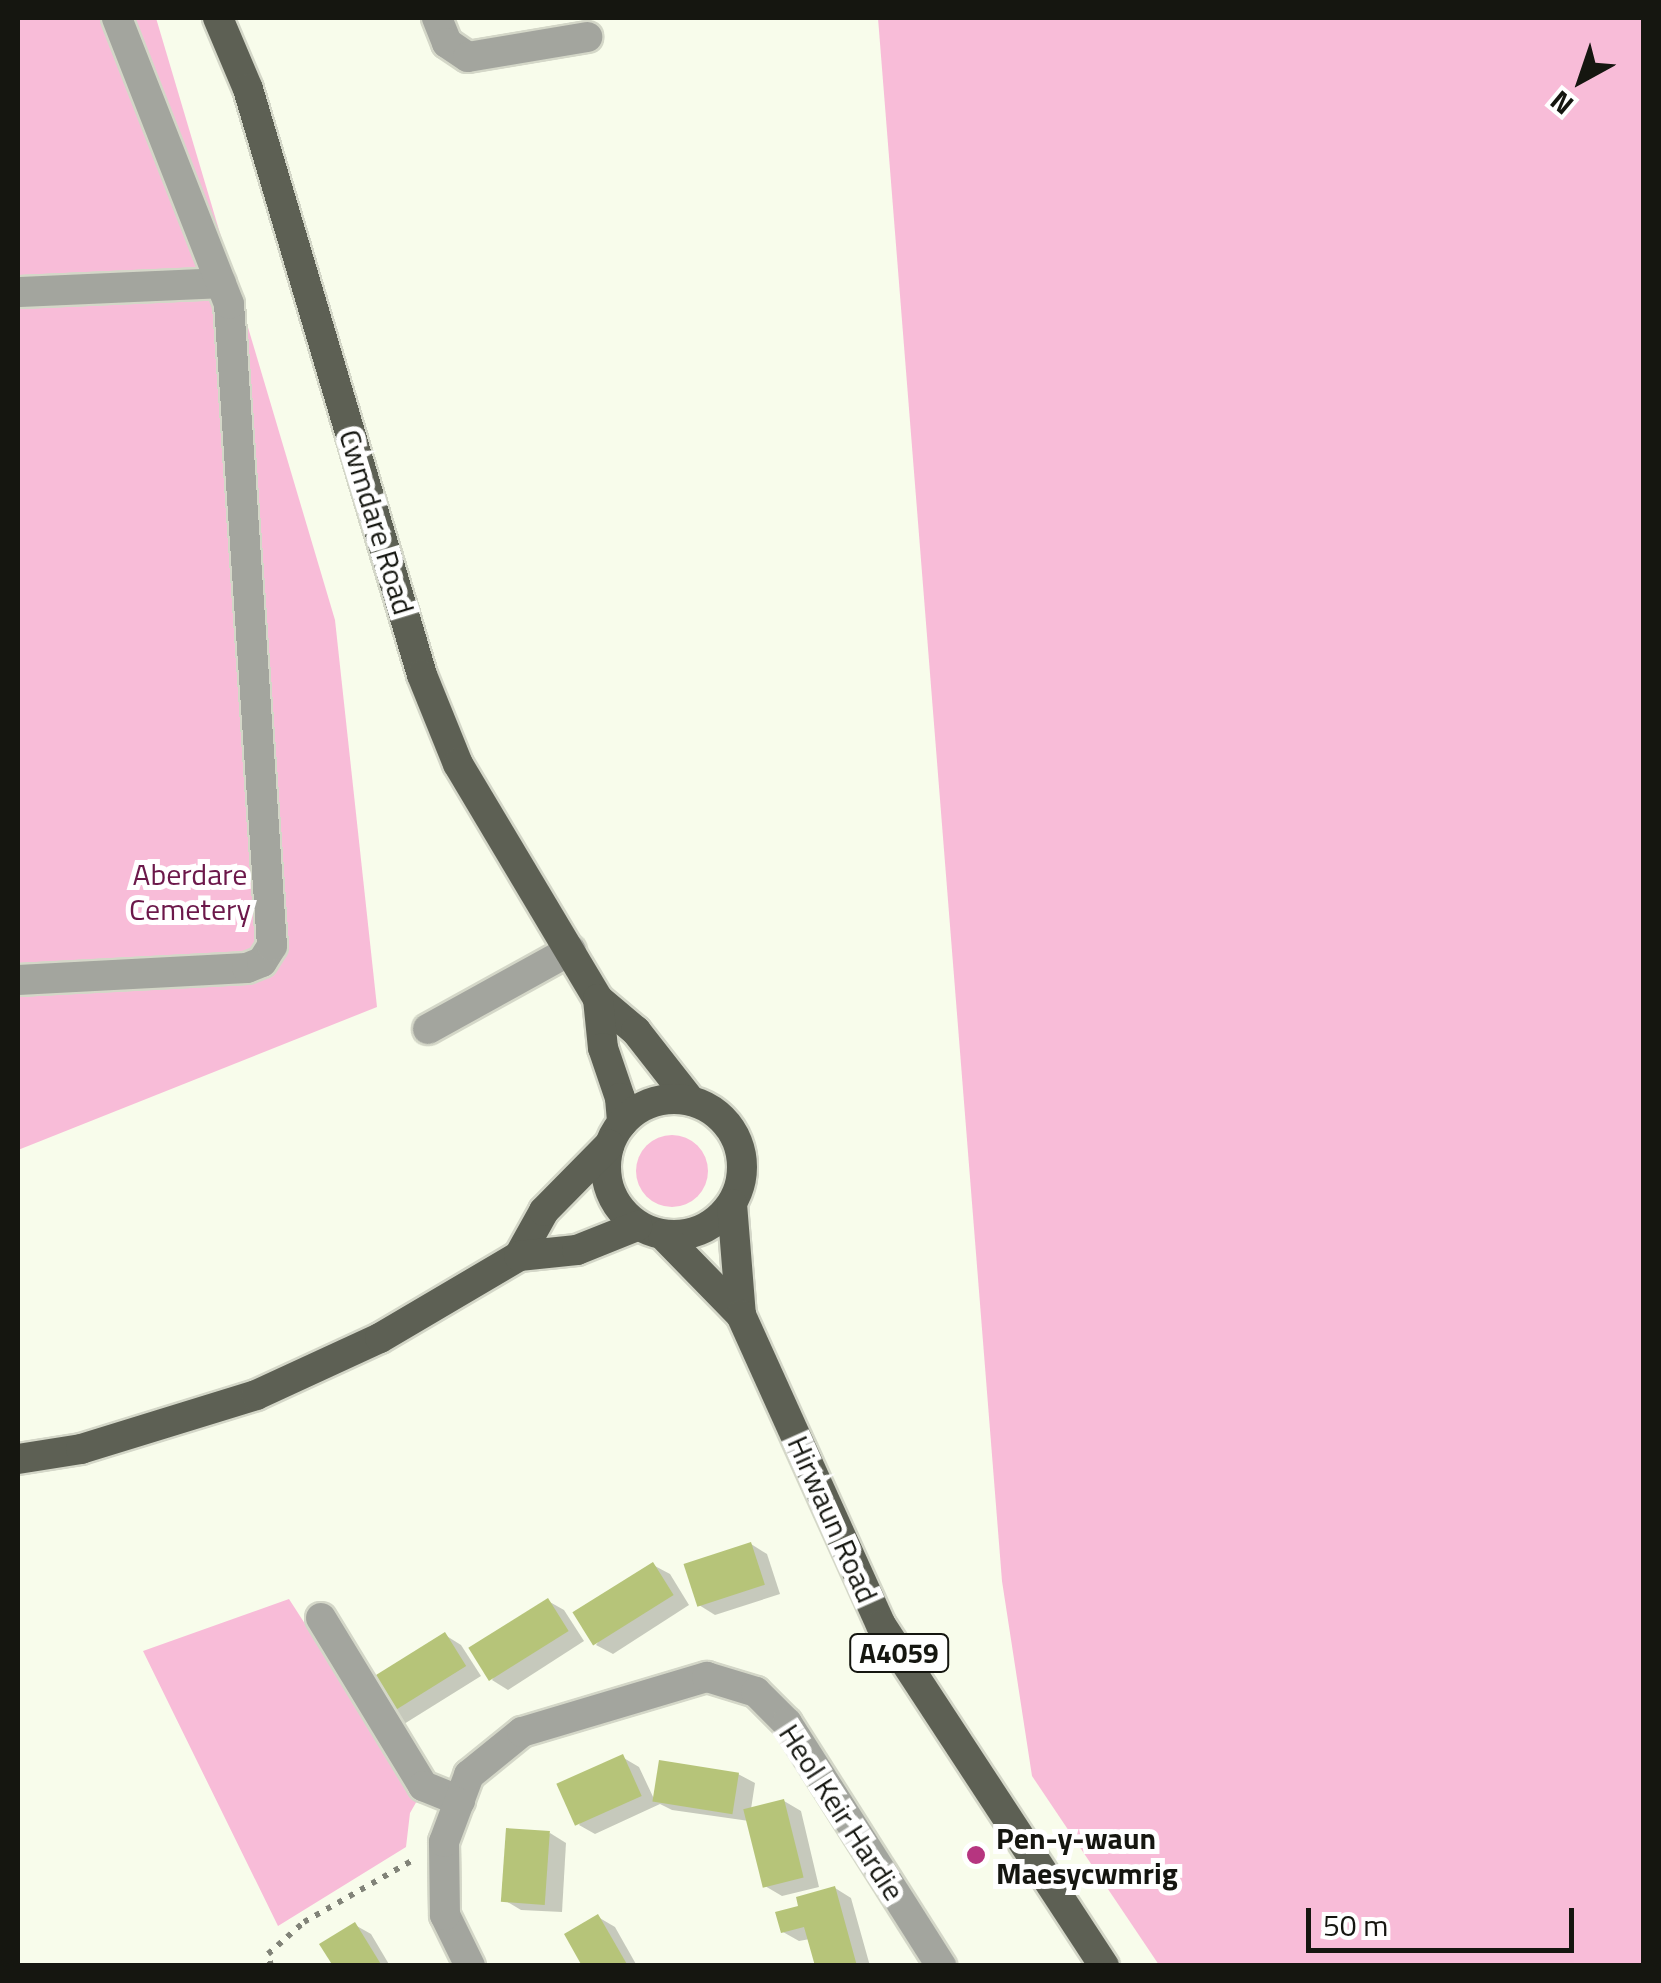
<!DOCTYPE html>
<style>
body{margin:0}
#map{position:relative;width:1661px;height:1983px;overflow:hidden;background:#f8fceb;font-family:"Titillium Web",sans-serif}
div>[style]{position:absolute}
.green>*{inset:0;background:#f8bcd8}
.round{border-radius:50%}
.shadow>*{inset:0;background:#0003}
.building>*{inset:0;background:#b6c479;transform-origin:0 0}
.path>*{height:6px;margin-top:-3px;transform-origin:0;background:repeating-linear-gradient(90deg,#818378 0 5px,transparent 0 13px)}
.roads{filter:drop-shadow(2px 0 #d4d7c8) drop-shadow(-2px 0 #d4d7c8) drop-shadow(0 2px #d4d7c8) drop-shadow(0 -2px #d4d7c8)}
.minor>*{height:30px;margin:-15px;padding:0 15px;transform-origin:15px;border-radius:15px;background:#a3a59e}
.major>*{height:30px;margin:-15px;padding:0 15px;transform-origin:15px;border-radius:15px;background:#5d6054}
.major>.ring{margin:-15px;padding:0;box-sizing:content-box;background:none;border:30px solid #5d6054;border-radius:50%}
.dots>*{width:28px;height:28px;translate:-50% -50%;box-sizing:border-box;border:5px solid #fff;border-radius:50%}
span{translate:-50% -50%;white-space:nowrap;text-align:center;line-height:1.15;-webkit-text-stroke:10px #fff;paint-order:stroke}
.shield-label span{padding:2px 8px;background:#fff;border:2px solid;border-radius:8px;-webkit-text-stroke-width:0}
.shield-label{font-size:28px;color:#151610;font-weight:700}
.street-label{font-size:30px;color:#151610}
.park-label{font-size:30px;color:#6c184a}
.poi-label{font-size:30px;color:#151610;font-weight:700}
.left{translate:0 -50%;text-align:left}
.frame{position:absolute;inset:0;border:20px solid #151610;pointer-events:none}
.north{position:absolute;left:1531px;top:30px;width:100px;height:100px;-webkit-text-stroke:8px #fff;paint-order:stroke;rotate:220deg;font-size:28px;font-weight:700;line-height:40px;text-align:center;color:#151610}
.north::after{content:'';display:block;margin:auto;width:35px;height:45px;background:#151610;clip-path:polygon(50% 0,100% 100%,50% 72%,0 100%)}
.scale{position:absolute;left:1306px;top:1908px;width:268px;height:45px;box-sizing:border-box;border:5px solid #151610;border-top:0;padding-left:12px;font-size:30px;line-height:35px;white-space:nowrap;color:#151610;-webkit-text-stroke:8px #fff;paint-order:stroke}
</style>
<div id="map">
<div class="green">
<div style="clip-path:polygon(18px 18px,156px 18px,335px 620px,377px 1007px,18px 1150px)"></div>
<div style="clip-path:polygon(878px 18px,1643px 18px,1643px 1965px,1159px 1965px,1032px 1776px,1002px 1581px)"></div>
<div class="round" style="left:636px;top:1135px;width:72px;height:72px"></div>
<div style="clip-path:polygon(289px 1599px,418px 1799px,410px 1813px,406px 1847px,278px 1926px,143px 1651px)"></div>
</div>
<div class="shadow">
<div style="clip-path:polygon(751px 1544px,767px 1554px,780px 1594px,715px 1615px,699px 1605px)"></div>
<div style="clip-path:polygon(653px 1565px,670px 1574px,689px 1605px,613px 1654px,596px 1645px)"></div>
<div style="clip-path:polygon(548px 1601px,564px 1610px,584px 1641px,508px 1690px,492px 1680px)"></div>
<div style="clip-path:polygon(445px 1635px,461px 1645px,481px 1676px,404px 1724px,387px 1715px)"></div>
<div style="clip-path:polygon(622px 1757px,639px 1767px,655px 1801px,738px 1774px,755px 1783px,751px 1809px,784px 1801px,801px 1811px,819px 1887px,782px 1896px,765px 1886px,749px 1821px,672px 1810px,660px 1804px,595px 1834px,579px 1825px)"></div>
<div style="clip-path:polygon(550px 1833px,566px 1843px,562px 1912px,521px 1910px,504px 1900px)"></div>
<div style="clip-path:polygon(835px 1888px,851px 1898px,870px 1966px,817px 1966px,810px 1939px,799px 1941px,783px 1932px,801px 1908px)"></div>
<div style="clip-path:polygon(598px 1917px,615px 1927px,637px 1966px,585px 1966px)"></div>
<div style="clip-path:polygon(355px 1925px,371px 1934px,390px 1966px,336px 1966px)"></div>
</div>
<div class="building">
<div style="left:751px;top:1542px;width:45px;height:71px;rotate:72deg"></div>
<div style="left:653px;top:1562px;width:39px;height:95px;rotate:58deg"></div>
<div style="left:548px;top:1598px;width:39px;height:94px;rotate:58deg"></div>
<div style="left:445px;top:1632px;width:40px;height:95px;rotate:58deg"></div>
<div style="left:623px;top:1754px;width:46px;height:73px;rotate:66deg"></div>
<div style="left:659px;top:1760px;width:81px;height:42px;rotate:9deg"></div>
<div style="left:784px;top:1799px;width:81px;height:42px;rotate:76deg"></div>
<div style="left:506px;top:1828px;width:44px;height:74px;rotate:4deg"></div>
<div style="clip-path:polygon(835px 1886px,857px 1966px,815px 1966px,804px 1927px,781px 1933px,775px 1912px,798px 1906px,796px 1897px)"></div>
<div style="clip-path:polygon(598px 1914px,628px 1966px,582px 1966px,564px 1934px)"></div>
<div style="clip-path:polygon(355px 1922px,382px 1966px,333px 1966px,319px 1944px)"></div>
</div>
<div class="path">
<div style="left:271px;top:1966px;width:12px;rotate:-104deg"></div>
<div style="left:268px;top:1954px;width:48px;rotate:-41.6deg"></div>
<div style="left:304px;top:1922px;width:125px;rotate:-29.6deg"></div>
</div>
<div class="roads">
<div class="minor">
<div style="left:437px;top:18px;width:27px;rotate:68deg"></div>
<div style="left:447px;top:43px;width:25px;rotate:34deg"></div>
<div style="left:468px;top:57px;width:121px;rotate:-9.5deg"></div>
<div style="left:18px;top:292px;width:203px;rotate:-2.5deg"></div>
<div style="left:18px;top:980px;width:229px;rotate:-3deg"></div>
<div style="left:247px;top:968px;width:16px;rotate:-22deg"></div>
<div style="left:262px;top:962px;width:19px;rotate:-58deg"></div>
<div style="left:272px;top:946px;width:643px;rotate:-93.83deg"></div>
<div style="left:229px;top:304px;width:307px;rotate:-111.4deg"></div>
<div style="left:428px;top:1029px;width:163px;rotate:-28.9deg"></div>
<div style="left:321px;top:1618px;width:197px;rotate:58.7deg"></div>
<div style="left:423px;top:1786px;width:40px;rotate:22deg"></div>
<div style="left:470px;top:1966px;width:57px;rotate:-116.1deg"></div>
<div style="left:445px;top:1915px;width:73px;rotate:-90.8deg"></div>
<div style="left:444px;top:1842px;width:72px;rotate:-69.5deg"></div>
<div style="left:469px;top:1775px;width:68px;rotate:-39.1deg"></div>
<div style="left:522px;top:1732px;width:193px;rotate:-16.6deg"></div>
<div style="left:707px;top:1677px;width:51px;rotate:17deg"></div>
<div style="left:756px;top:1692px;width:44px;rotate:45deg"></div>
<div style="left:787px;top:1723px;width:288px;rotate:57.6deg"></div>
</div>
<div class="major">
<div style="left:218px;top:18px;width:77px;rotate:67.1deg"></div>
<div style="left:248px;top:89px;width:611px;rotate:73.46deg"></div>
<div style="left:422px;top:675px;width:96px;rotate:68deg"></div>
<div style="left:458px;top:764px;width:274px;rotate:59.2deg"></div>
<div style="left:598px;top:999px;width:50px;rotate:40.1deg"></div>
<div style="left:636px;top:1031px;width:88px;rotate:52deg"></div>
<div style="left:598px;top:999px;width:49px;rotate:84.2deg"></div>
<div style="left:603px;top:1048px;width:53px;rotate:71.2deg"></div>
<div style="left:620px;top:1098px;width:25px;rotate:85deg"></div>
<div class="ring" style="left:606px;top:1099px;width:106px;height:106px"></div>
<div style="left:732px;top:1204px;width:111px;rotate:85.4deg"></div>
<div style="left:663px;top:1235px;width:112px;rotate:45.7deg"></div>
<div style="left:741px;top:1315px;width:340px;rotate:65.7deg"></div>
<div style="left:881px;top:1625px;width:407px;rotate:56.8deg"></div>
<div style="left:519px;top:1256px;width:51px;rotate:-60.9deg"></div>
<div style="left:544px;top:1211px;width:93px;rotate:-45.4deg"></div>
<div style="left:18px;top:1459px;width:64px;rotate:-9deg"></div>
<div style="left:81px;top:1449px;width:183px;rotate:-17.1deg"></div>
<div style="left:256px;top:1395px;width:136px;rotate:-24.7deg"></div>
<div style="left:380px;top:1338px;width:161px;rotate:-30.5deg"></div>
<div style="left:519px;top:1256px;width:58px;rotate:-5.9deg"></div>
<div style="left:577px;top:1250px;width:65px;rotate:-21.8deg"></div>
</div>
</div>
<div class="dots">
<div style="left:976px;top:1855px;background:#b63580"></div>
</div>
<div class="shield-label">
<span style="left:899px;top:1653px">A4059</span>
</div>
<div class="street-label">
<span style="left:377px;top:522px;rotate:73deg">Cwmdare Road</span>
<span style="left:833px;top:1519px;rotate:66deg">Hirwaun Road</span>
<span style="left:842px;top:1812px;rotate:57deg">Heol Keir Hardie</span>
</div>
<div class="park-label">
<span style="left:190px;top:891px">Aberdare<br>Cemetery</span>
</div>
<div class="poi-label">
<span class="left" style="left:996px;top:1855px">Pen-y-waun<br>Maesycwmrig</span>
</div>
<div class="frame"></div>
<div class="north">N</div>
<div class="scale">50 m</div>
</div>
